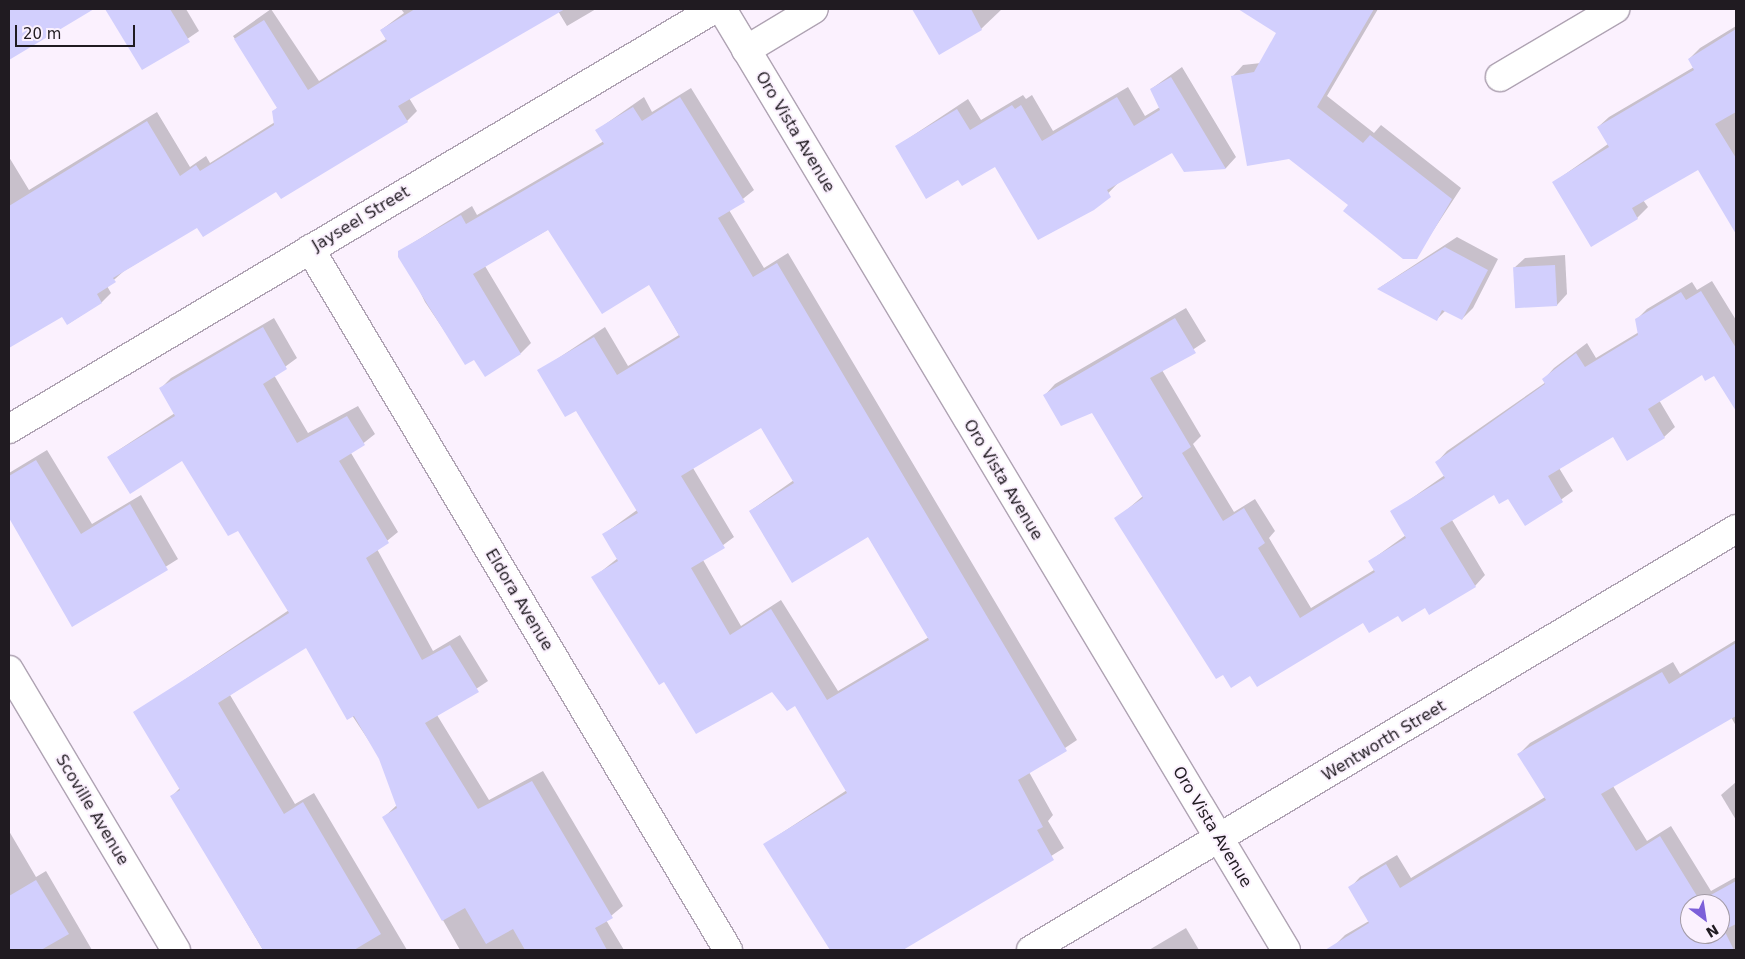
<!DOCTYPE html>
<style>
body{margin:0}
#map{position:relative;width:1745px;height:959px;overflow:hidden;background:#fbf1fe;font-family:"DejaVu Sans",sans-serif}
div>[style]{position:absolute}
.shadow>*{inset:0;background:#0003}
.building>*{inset:0;background:#d2cffd;transform-origin:0 0}
.roads{filter:drop-shadow(1px 0 #afa3b3) drop-shadow(-1px 0 #afa3b3) drop-shadow(0 1px #afa3b3) drop-shadow(0 -1px #afa3b3)}
.minor>*{height:28px;margin:-14px;padding:0 14px;transform-origin:14px;border-radius:14px;background:#fff}
span{translate:-50% -50%;white-space:nowrap;text-align:center;line-height:1.15;-webkit-text-stroke:4px #fbf1fe;paint-order:stroke}
.street-label{font-size:16px;color:#201b21}
.frame{position:absolute;inset:0;border:10px solid #201b21;pointer-events:none}
.north{position:absolute;left:1680px;top:894px;width:50px;height:50px;box-sizing:border-box;background:#fbf1fe;border:1px solid #a39ba6;border-radius:50%;rotate:149deg;font-size:14px;font-weight:700;line-height:20px;text-align:center;color:#201b21}
.north::after{content:'';display:block;margin:auto;width:18px;height:22px;background:#7c5fd9;clip-path:polygon(50% 0,100% 100%,50% 72%,0 100%)}
.scale{position:absolute;left:15px;top:25px;width:120px;height:22px;box-sizing:border-box;border:2px solid #201b21;border-top:0;padding-left:6px;font-size:15px;line-height:18px;white-space:nowrap;color:#201b21;-webkit-text-stroke:4px #fbf1fe;paint-order:stroke}
</style>
<div id="map">
<div class="shadow">
<div style="clip-path:polygon(9px 9px,92px 9px,9px 59px)"></div>
<div style="clip-path:polygon(107px 9px,186px 9px,199px 31px,143px 69px)"></div>
<div style="clip-path:polygon(271px 9px,319px 81px,386px 39px,381px 30px,404px 13px,401px 9px,596px 9px,567px 26px,558px 11px,409px 98px,417px 111px,407px 121px,198px 226px,124px 271px,107px 286px,111px 293px,102px 302px,68px 324px,63px 315px,9px 346px,9px 157px,29px 190px,157px 112px,190px 167px,206px 156px,210px 163px,275px 122px,273px 112px,278px 107px,233px 36px)"></div>
<div style="clip-path:polygon(921px 9px,1002px 9px,981px 29px,916px 14px)"></div>
<div style="clip-path:polygon(1260px 9px,1378px 9px,1327px 96px,1374px 133px,1381px 125px,1461px 188px,1416px 257px,1350px 205px,1233px 76px,1243px 65px,1261px 63px,1278px 32px,1255px 18px)"></div>
<div style="clip-path:polygon(1736px 26px,1736px 227px,1698px 168px,1643px 200px,1648px 207px,1637px 218px,1554px 182px,1608px 144px,1598px 127px,1609px 117px,1694px 67px,1689px 59px,1700px 48px)"></div>
<div style="clip-path:polygon(1182px 67px,1236px 157px,1226px 168px,1184px 170px,1172px 151px,1119px 182px,1093px 209px,995px 165px,959px 178px,897px 146px,968px 99px,981px 120px,1023px 95px,1026px 99px,1032px 95px,1053px 131px,1128px 87px,1145px 116px,1160px 107px,1151px 89px)"></div>
<div style="clip-path:polygon(evenodd,691px 88px,754px 190px,729px 210px,764px 268px,788px 253px,1077px 740px,1029px 772px,1053px 815px,1048px 821px,1064px 848px,900px 950px,831px 950px,765px 844px,847px 790px,795px 704px,773px 690px,664px 681px,593px 578px,618px 558px,604px 534px,637px 510px,577px 409px,539px 371px,605px 327px,628px 366px,679px 335px,650px 284px,549px 229px,485px 266px,531px 343px,521px 353px,475px 358px,466px 363px,425px 302px,400px 251px,472px 206px,477px 215px,604px 141px,597px 130px,644px 97px,652px 112px,691px 88px,761px 426px,794px 480px,750px 511px,868px 536px,929px 637px,838px 691px,781px 600px,741px 626px,703px 560px,734px 537px,693px 468px,761px 426px)"></div>
<div style="clip-path:polygon(1457px 237px,1498px 259px,1473px 308px,1462px 319px,1446px 310px,1437px 319px,1379px 288px)"></div>
<div style="clip-path:polygon(1565px 255px,1567px 294px,1557px 305px,1514px 268px,1525px 258px)"></div>
<div style="clip-path:polygon(1712px 281px,1736px 320px,1736px 398px,1731px 401px,1715px 374px,1702px 374px,1659px 400px,1675px 427px,1664px 437px,1614px 435px,1559px 468px,1573px 491px,1526px 525px,1508px 497px,1494px 493px,1452px 520px,1485px 575px,1475px 586px,1425px 607px,1364px 621px,1250px 674px,1116px 519px,1143px 496px,1093px 411px,1045px 395px,1055px 384px,1186px 308px,1206px 341px,1162px 370px,1201px 436px,1193px 444px,1234px 512px,1255px 499px,1275px 531px,1269px 538px,1311px 608px,1374px 570px,1370px 561px,1406px 535px,1392px 512px,1445px 475px,1437px 462px,1447px 451px,1546px 382px,1544px 379px,1554px 368px,1587px 343px,1596px 358px,1639px 332px,1636px 320px,1647px 309px,1692px 282px,1697px 290px)"></div>
<div style="clip-path:polygon(274px 318px,297px 358px,274px 375px,308px 433px,358px 406px,375px 434px,351px 453px,398px 532px,377px 549px,433px 651px,460px 635px,488px 681px,437px 715px,489px 800px,543px 771px,623px 906px,606px 920px,624px 950px,460px 950px,384px 817px,397px 805px,381px 759px,306px 646px,230px 695px,295px 804px,314px 793px,407px 950px,263px 950px,172px 796px,180px 788px,135px 713px,289px 610px,239px 529px,183px 459px,108px 457px,175px 413px,161px 388px,171px 378px)"></div>
<div style="clip-path:polygon(47px 450px,92px 524px,141px 495px,178px 559px,73px 625px,9px 516px,9px 473px)"></div>
<div style="clip-path:polygon(evenodd,1736px 640px,1736px 726px,1731px 717px,1613px 786px,1647px 841px,1671px 826px,1711px 891px,1736px 877px,1736px 913px,1730px 912px,1736px 924px,1736px 950px,1551px 950px,1535px 923px,1480px 950px,1455px 950px,1452px 945px,1442px 950px,1337px 950px,1334px 946px,1345px 935px,1369px 921px,1350px 888px,1360px 877px,1397px 855px,1411px 878px,1545px 797px,1519px 754px,1530px 743px,1673px 662px,1680px 674px,1736px 640px,1690px 904px,1720px 904px,1720px 934px,1690px 934px,1690px 904px)"></div>
<div style="clip-path:polygon(1736px 782px,1736px 820px,1721px 795px)"></div>
<div style="clip-path:polygon(9px 831px,36px 877px,46px 871px,92px 950px,9px 950px)"></div>
<div style="clip-path:polygon(1186px 928px,1199px 950px,1149px 950px)"></div>
</div>
<div class="building">
<div style="clip-path:polygon(9px 9px,94px 9px,9px 60px)"></div>
<div style="clip-path:polygon(105px 9px,170px 9px,190px 42px,142px 70px)"></div>
<div style="clip-path:polygon(415px 9px,565px 9px,398px 106px,408px 122px,281px 199px,276px 192px,203px 237px,197px 228px,113px 278px,116px 282px,97px 294px,102px 303px,67px 325px,62px 317px,9px 348px,9px 206px,147px 121px,180px 176px,196px 165px,200px 171px,274px 125px,272px 111px,277px 108px,234px 39px,264px 20px,308px 90px,387px 41px,380px 30px)"></div>
<div style="clip-path:polygon(912px 9px,971px 9px,982px 30px,939px 55px)"></div>
<div style="clip-path:polygon(1238px 9px,1374px 9px,1317px 107px,1363px 143px,1370px 135px,1452px 199px,1417px 259px,1403px 259px,1343px 211px,1348px 205px,1289px 159px,1247px 166px,1231px 76px,1254px 72px,1276px 33px)"></div>
<div style="clip-path:polygon(1736px 29px,1736px 112px,1715px 124px,1736px 158px,1736px 234px,1698px 170px,1632px 208px,1638px 219px,1591px 247px,1552px 182px,1609px 147px,1597px 127px,1694px 70px,1688px 59px)"></div>
<div style="clip-path:polygon(1171px 77px,1226px 169px,1184px 172px,1172px 153px,1107px 190px,1111px 197px,1094px 210px,1038px 240px,995px 167px,962px 186px,958px 180px,926px 199px,895px 146px,957px 109px,970px 130px,1012px 105px,1015px 109px,1021px 105px,1042px 141px,1117px 97px,1134px 126px,1160px 110px,1150px 89px)"></div>
<div style="clip-path:polygon(evenodd,680px 97px,745px 202px,718px 218px,753px 277px,777px 263px,1067px 751px,1018px 780px,1043px 827px,1037px 830px,1054px 860px,903px 950px,830px 950px,763px 844px,847px 793px,795px 706px,787px 711px,772px 692px,696px 734px,664px 682px,659px 685px,591px 577px,618px 561px,602px 534px,638px 513px,576px 411px,565px 417px,537px 370px,594px 337px,617px 375px,680px 337px,649px 285px,602px 314px,548px 230px,473px 274px,521px 354px,485px 377px,474px 360px,465px 365px,398px 257px,398px 251px,461px 215px,466px 224px,604px 144px,595px 130px,633px 107px,642px 121px,680px 97px,761px 428px,794px 483px,749px 511px,792px 583px,868px 537px,929px 640px,827px 700px,771px 609px,730px 635px,691px 568px,725px 548px,681px 476px,761px 428px)"></div>
<div style="clip-path:polygon(1445px 247px,1488px 270px,1462px 320px,1442px 310px,1437px 321px,1377px 289px)"></div>
<div style="left:1555px;top:265px;width:41px;height:42px;rotate:87deg"></div>
<div style="clip-path:polygon(1701px 291px,1736px 348px,1736px 411px,1714px 376px,1705px 381px,1702px 375px,1648px 409px,1665px 438px,1627px 461px,1613px 437px,1548px 476px,1563px 502px,1525px 526px,1508px 499px,1499px 504px,1494px 495px,1440px 528px,1476px 587px,1429px 615px,1425px 608px,1402px 622px,1398px 616px,1369px 633px,1363px 623px,1257px 687px,1250px 676px,1231px 688px,1223px 675px,1216px 679px,1114px 518px,1143px 498px,1092px 413px,1061px 426px,1043px 395px,1175px 318px,1196px 353px,1150px 378px,1191px 447px,1182px 453px,1223px 521px,1244px 508px,1265px 543px,1258px 548px,1300px 618px,1375px 572px,1368px 561px,1406px 538px,1390px 511px,1445px 478px,1435px 462px,1545px 384px,1542px 379px,1576px 353px,1585px 367px,1638px 335px,1635px 319px,1681px 292px,1686px 300px)"></div>
<div style="clip-path:polygon(263px 327px,287px 369px,263px 384px,297px 443px,347px 416px,365px 445px,339px 461px,389px 543px,366px 558px,422px 660px,450px 645px,479px 692px,425px 723px,478px 809px,532px 781px,613px 918px,595px 928px,607px 950px,525px 950px,513px 929px,486px 944px,465px 908px,442px 921px,382px 817px,397px 808px,379px 759px,354px 716px,347px 720px,306px 648px,218px 703px,284px 814px,303px 802px,381px 934px,354px 950px,263px 950px,170px 796px,180px 790px,133px 712px,289px 613px,238px 531px,228px 536px,182px 461px,130px 494px,107px 457px,175px 416px,159px 388px)"></div>
<div style="clip-path:polygon(36px 460px,81px 534px,130px 504px,168px 570px,72px 627px,9px 518px,9px 476px)"></div>
<div style="clip-path:polygon(evenodd,1736px 643px,1736px 716px,1601px 794px,1636px 851px,1660px 836px,1700px 901px,1736px 881px,1736px 924px,1724px 930px,1734px 950px,1325px 950px,1369px 923px,1348px 887px,1386px 864px,1400px 888px,1546px 800px,1517px 754px,1662px 672px,1669px 684px,1736px 643px,1690px 904px,1720px 904px,1720px 934px,1690px 934px,1690px 904px)"></div>
<div style="clip-path:polygon(36px 880px,69px 934px,41px 950px,9px 950px,9px 896px)"></div>
</div>
<div class="roads">
<div class="minor">
<div style="left:722px;top:9px;width:1097px;rotate:59.06deg"></div>
<div style="left:746px;top:50px;width:79px;rotate:-31.1deg"></div>
<div style="left:1500px;top:77px;width:134px;rotate:-30.6deg"></div>
<div style="left:310px;top:249px;width:816px;rotate:59.19deg"></div>
<div style="left:9px;top:429px;width:821px;rotate:-30.78deg"></div>
<div style="left:9px;top:670px;width:326px;rotate:59.2deg"></div>
<div style="left:1031px;top:950px;width:821px;rotate:-30.84deg"></div>
</div>
</div>
<div class="street-label">
<span style="left:795px;top:132px;rotate:59deg">Oro Vista Avenue</span>
<span style="left:361px;top:219px;rotate:-31deg">Jayseel Street</span>
<span style="left:1003px;top:480px;rotate:59deg">Oro Vista Avenue</span>
<span style="left:519px;top:600px;rotate:59deg">Eldora Avenue</span>
<span style="left:1384px;top:741px;rotate:-31deg">Wentworth Street</span>
<span style="left:92px;top:810px;rotate:59deg">Scoville Avenue</span>
<span style="left:1212px;top:827px;rotate:59deg">Oro Vista Avenue</span>
</div>
<div class="frame"></div>
<div class="north">N</div>
<div class="scale">20 m</div>
</div>
